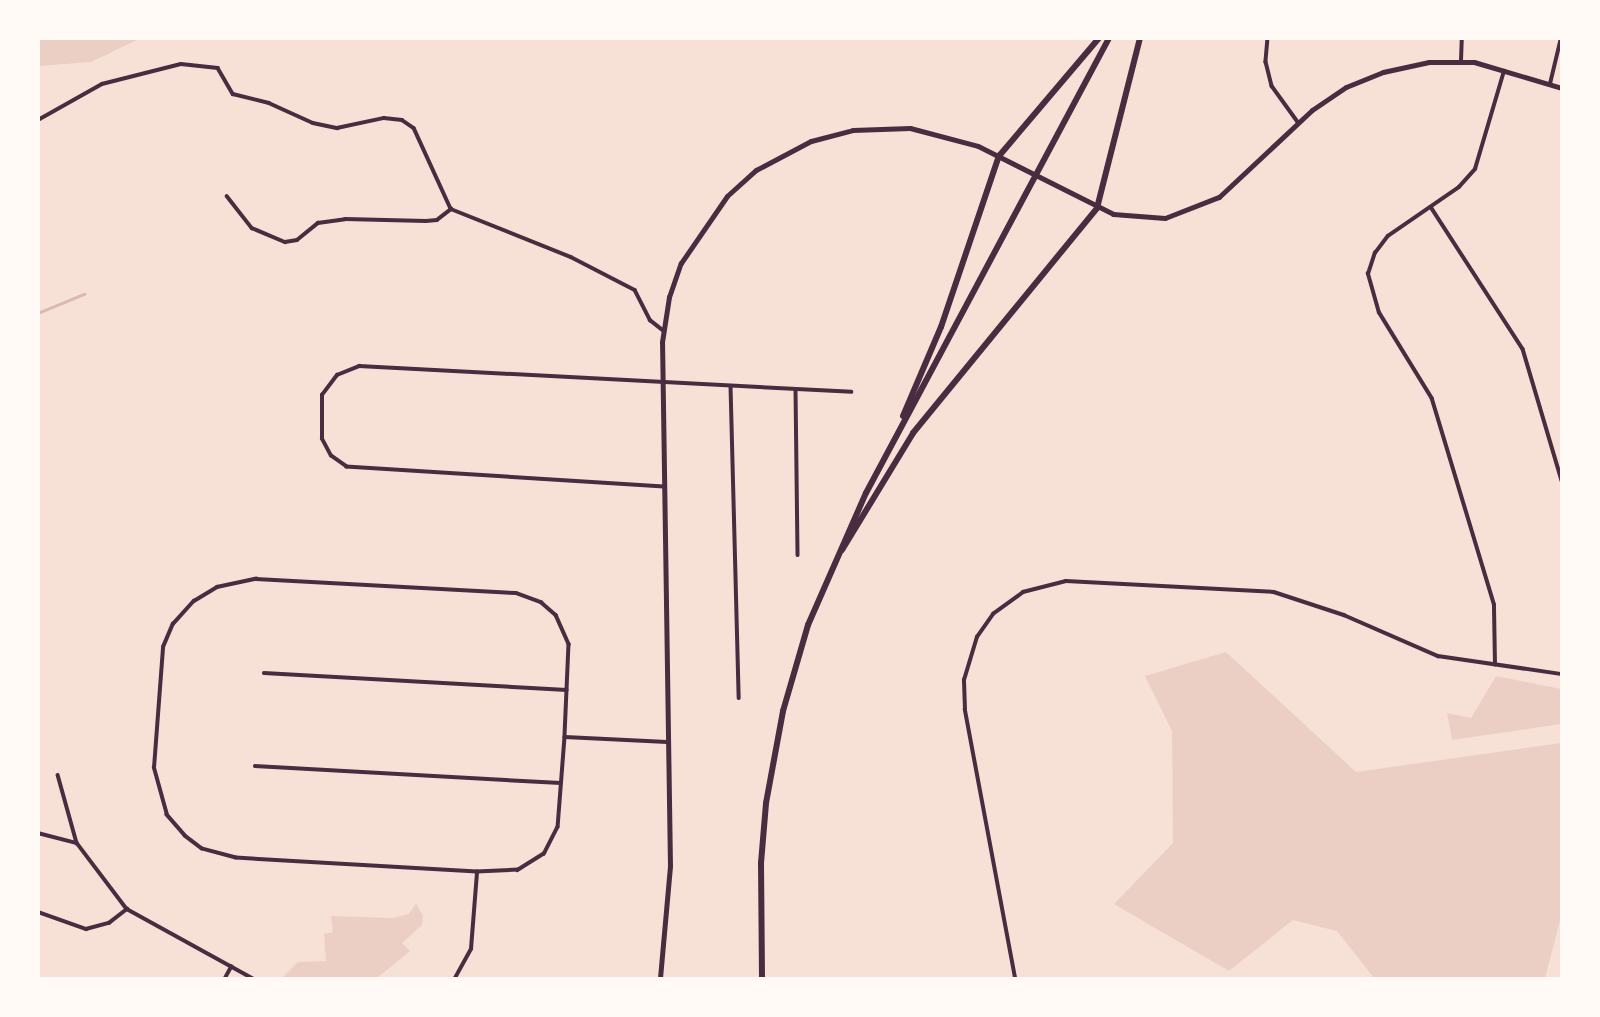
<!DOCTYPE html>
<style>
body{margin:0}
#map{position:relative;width:1600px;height:1017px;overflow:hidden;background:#f7e1d7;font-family:"Public Sans",sans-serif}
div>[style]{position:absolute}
.green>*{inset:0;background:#ebcfc5}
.stream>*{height:2.5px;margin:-1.25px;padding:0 1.25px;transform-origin:1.25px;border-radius:1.25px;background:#dcb8b0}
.minor>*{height:3.5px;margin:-1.75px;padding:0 1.75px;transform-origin:1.75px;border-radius:1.75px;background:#4a2c40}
.tertiary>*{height:5px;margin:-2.5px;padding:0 2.5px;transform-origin:2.5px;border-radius:2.5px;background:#4a2c40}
.trunk>*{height:6px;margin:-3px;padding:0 3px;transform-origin:3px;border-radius:3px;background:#4a2c40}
span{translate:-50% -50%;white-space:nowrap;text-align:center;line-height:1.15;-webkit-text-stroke:7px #fffaf5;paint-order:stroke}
.frame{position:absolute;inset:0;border:40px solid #fffaf5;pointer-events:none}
</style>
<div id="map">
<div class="green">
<div style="clip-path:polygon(39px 38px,139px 38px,139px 39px,91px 62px,39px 66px)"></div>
<div style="clip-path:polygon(1226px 652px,1356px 772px,1561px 743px,1561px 917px,1545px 978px,1374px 978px,1337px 931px,1293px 920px,1229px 971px,1114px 904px,1173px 843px,1172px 731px,1145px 676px)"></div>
<div style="clip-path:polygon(1496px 676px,1561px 689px,1561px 724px,1452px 740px,1447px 713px,1471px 718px)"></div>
<div style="clip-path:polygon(416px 903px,423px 916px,422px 925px,402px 943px,410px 951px,377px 978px,282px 978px,298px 962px,326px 961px,324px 934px,333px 932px,331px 916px,394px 918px,409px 914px)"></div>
</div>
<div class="stream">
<div style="left:38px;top:313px;width:50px;rotate:-22.4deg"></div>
</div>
<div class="minor">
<div style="left:1268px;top:38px;width:24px;rotate:95deg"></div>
<div style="left:1266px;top:62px;width:25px;rotate:76deg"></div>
<div style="left:1272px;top:86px;width:44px;rotate:54.2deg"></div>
<div style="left:1461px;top:61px;width:23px;rotate:-88deg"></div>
<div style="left:1550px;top:84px;width:47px;rotate:-76.6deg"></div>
<div style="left:38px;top:120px;width:73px;rotate:-29.4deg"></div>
<div style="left:102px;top:84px;width:81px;rotate:-14.2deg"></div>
<div style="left:181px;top:64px;width:37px;rotate:6deg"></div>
<div style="left:218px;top:68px;width:30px;rotate:60deg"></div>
<div style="left:233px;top:94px;width:37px;rotate:14deg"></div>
<div style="left:269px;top:103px;width:48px;rotate:24.4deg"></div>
<div style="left:313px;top:123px;width:25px;rotate:12deg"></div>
<div style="left:337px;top:128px;width:48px;rotate:-12deg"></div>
<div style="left:384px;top:118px;width:18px;rotate:6deg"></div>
<div style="left:402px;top:120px;width:14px;rotate:34deg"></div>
<div style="left:414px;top:128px;width:89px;rotate:65.4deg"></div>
<div style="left:451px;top:209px;width:129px;rotate:21.8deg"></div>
<div style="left:571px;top:257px;width:72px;rotate:27.3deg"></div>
<div style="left:635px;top:290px;width:34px;rotate:63deg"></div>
<div style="left:650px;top:320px;width:16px;rotate:38deg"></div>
<div style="left:227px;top:196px;width:41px;rotate:52deg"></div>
<div style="left:252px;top:228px;width:36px;rotate:23deg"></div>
<div style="left:285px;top:242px;width:12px;rotate:-9deg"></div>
<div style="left:297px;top:240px;width:27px;rotate:-39deg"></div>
<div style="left:318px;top:223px;width:27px;rotate:-8deg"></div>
<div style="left:345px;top:219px;width:81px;rotate:1.4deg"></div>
<div style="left:426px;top:221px;width:11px;rotate:-5deg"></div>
<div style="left:437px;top:220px;width:18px;rotate:-38deg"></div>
<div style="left:1431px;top:207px;width:169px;rotate:57.1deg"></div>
<div style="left:1523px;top:349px;width:138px;rotate:73.5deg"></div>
<div style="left:731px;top:386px;width:312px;rotate:88.5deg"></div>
<div style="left:796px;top:390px;width:165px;rotate:89.3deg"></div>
<div style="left:664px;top:487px;width:318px;rotate:-176.4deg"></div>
<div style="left:347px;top:467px;width:19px;rotate:-145deg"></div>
<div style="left:331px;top:456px;width:19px;rotate:-118deg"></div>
<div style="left:322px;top:439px;width:44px;rotate:-90deg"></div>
<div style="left:322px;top:395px;width:25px;rotate:-53deg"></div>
<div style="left:337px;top:375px;width:24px;rotate:-22deg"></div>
<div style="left:359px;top:366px;width:493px;rotate:3deg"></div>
<div style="left:256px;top:579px;width:260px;rotate:3.1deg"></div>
<div style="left:516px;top:593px;width:27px;rotate:20deg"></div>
<div style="left:541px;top:602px;width:20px;rotate:41deg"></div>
<div style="left:556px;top:615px;width:32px;rotate:66deg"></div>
<div style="left:569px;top:644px;width:93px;rotate:92.5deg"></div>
<div style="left:565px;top:737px;width:90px;rotate:94.4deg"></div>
<div style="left:558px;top:827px;width:30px;rotate:117deg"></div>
<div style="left:544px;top:854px;width:31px;rotate:148deg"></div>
<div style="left:518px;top:870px;width:41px;rotate:177.2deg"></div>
<div style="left:477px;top:872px;width:241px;rotate:-176.7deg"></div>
<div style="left:236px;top:858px;width:35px;rotate:-165deg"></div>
<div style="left:202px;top:849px;width:21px;rotate:-143deg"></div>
<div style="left:185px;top:836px;width:28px;rotate:-131deg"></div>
<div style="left:167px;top:815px;width:49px;rotate:-105.5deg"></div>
<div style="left:154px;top:768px;width:121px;rotate:-85.7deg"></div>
<div style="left:163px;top:647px;width:25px;rotate:-67deg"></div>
<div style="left:173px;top:624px;width:31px;rotate:-48deg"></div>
<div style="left:194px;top:601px;width:27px;rotate:-31deg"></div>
<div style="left:217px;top:587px;width:40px;rotate:-12deg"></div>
<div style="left:1495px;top:665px;width:60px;rotate:-91deg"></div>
<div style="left:1494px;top:605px;width:215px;rotate:-106.8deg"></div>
<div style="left:1432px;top:399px;width:101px;rotate:-121.6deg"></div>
<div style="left:1379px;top:313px;width:41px;rotate:-105.8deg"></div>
<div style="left:1368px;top:274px;width:22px;rotate:-72deg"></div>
<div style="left:1375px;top:253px;width:21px;rotate:-53deg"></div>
<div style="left:1388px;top:236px;width:86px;rotate:-34.6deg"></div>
<div style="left:1459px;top:187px;width:24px;rotate:-48deg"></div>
<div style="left:1475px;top:169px;width:102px;rotate:-73.5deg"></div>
<div style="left:264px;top:673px;width:303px;rotate:3.2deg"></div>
<div style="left:565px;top:737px;width:102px;rotate:2.8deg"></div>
<div style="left:255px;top:766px;width:306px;rotate:3.2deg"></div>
<div style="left:58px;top:775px;width:71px;rotate:74.4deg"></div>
<div style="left:77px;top:843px;width:83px;rotate:52.9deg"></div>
<div style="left:127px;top:909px;width:143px;rotate:28.9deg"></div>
<div style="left:38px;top:833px;width:40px;rotate:14.4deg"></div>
<div style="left:38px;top:912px;width:51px;rotate:19.5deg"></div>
<div style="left:86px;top:929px;width:24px;rotate:-15deg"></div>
<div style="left:109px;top:923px;width:23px;rotate:-38deg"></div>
<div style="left:225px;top:978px;width:13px;rotate:-61deg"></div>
<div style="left:455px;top:978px;width:33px;rotate:-61deg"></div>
<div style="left:471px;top:949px;width:77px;rotate:-85.5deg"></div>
<div style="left:1015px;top:978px;width:273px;rotate:-100.6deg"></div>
<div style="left:965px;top:710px;width:30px;rotate:-92deg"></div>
<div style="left:964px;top:680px;width:45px;rotate:-73.2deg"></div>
<div style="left:977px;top:637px;width:28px;rotate:-55deg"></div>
<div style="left:993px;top:614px;width:37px;rotate:-36deg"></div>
<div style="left:1023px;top:592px;width:44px;rotate:-14.3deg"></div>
<div style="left:1066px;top:581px;width:208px;rotate:3deg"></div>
<div style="left:1274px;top:592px;width:74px;rotate:18.2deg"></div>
<div style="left:1344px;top:615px;width:103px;rotate:23.6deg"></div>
<div style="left:1438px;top:656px;width:125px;rotate:8.3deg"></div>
</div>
<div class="tertiary">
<div style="left:660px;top:978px;width:112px;rotate:-84.9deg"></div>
<div style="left:670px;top:866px;width:524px;rotate:-90.87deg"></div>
<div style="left:662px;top:342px;width:46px;rotate:-81.2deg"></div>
<div style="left:669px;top:297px;width:36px;rotate:-71deg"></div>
<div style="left:681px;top:263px;width:81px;rotate:-55.5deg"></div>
<div style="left:727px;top:196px;width:39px;rotate:-42deg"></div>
<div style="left:756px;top:170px;width:62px;rotate:-27.8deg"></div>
<div style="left:811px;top:141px;width:43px;rotate:-14.7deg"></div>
<div style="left:853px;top:130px;width:57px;rotate:-2deg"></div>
<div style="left:910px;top:128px;width:70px;rotate:14.8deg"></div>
<div style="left:978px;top:146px;width:151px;rotate:26.7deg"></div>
<div style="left:1113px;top:214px;width:52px;rotate:4.4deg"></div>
<div style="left:1165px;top:218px;width:58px;rotate:-21.3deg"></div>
<div style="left:1219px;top:197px;width:127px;rotate:-43.1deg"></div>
<div style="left:1312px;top:110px;width:41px;rotate:-34.1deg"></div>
<div style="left:1346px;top:87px;width:40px;rotate:-22deg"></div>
<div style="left:1383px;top:72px;width:47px;rotate:-12.3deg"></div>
<div style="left:1429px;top:62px;width:45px"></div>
<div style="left:1474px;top:62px;width:92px;rotate:16.5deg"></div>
</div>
<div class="trunk">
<div style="left:903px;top:416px;width:97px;rotate:-66.9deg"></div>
<div style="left:941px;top:327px;width:181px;rotate:-71.3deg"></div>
<div style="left:999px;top:156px;width:155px;rotate:-49.7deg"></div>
<div style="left:842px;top:550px;width:137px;rotate:-58.7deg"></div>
<div style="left:913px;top:433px;width:291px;rotate:-50.7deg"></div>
<div style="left:1097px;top:208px;width:175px;rotate:-75.8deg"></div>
<div style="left:762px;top:978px;width:115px;rotate:-90.5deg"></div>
<div style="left:761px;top:863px;width:60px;rotate:-85.2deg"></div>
<div style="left:766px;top:803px;width:94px;rotate:-79.5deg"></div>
<div style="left:783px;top:711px;width:90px;rotate:-73.8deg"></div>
<div style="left:808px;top:625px;width:144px;rotate:-66.3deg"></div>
<div style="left:866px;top:493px;width:516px;rotate:-61.89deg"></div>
</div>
<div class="frame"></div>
</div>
